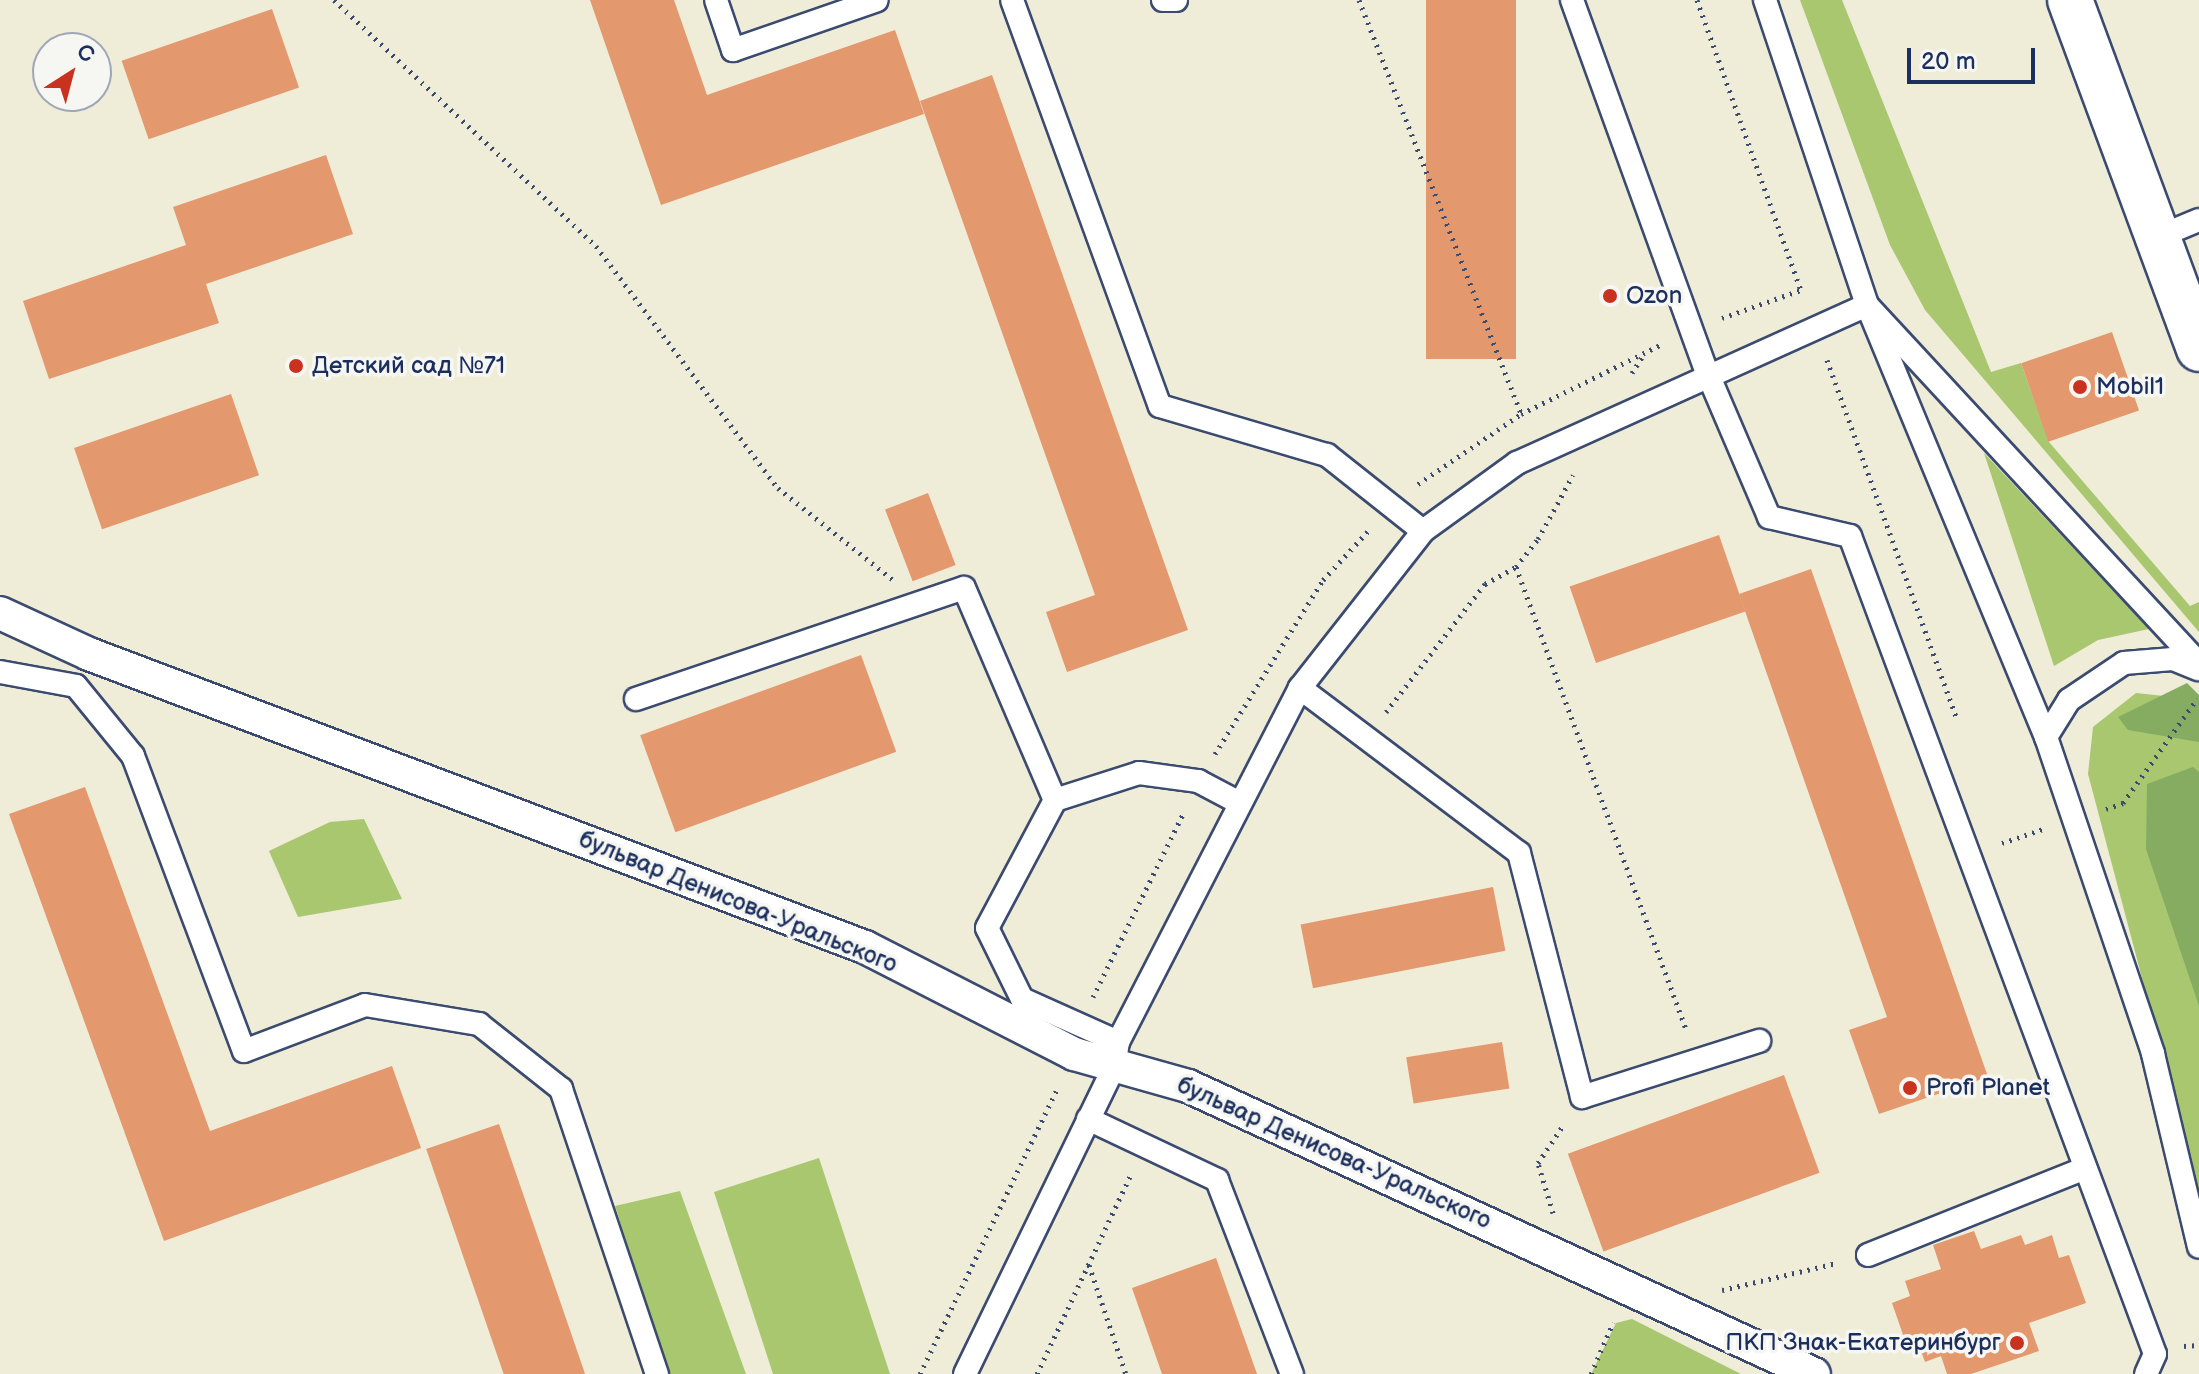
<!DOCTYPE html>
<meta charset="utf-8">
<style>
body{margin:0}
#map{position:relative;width:2199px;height:1374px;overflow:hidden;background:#efecd8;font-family:"Balsamiq Sans",sans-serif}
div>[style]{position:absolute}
.green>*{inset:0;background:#a8c76f}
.forest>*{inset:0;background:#86ac62}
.building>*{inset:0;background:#e4986e;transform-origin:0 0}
.path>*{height:5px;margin-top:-2.5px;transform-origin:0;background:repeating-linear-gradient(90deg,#3b4b70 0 2px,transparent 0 8px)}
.roads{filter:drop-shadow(2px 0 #3b4b70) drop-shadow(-2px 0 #3b4b70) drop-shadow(0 2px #3b4b70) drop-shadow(0 -2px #3b4b70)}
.service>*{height:22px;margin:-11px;padding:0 11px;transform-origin:11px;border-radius:11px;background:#fff}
.pedestrian>*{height:32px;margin:-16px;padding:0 16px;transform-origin:16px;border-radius:16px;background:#fff}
.tertiary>*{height:44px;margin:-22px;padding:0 22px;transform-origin:22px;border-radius:22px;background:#fff}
.dots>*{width:22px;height:22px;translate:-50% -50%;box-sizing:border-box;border:4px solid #f6f6f2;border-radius:50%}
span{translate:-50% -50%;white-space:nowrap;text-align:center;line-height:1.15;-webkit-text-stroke:7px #f6f6f2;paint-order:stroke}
.poi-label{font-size:24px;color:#1b2f5e}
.left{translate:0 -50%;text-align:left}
.right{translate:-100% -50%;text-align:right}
.street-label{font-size:24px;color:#1b2f5e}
.north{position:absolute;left:32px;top:32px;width:80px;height:80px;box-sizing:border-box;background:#f6f6f2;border:2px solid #9ea6b7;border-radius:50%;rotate:36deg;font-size:22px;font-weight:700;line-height:32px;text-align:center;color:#1b2f5e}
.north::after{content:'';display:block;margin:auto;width:28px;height:36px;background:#c8321e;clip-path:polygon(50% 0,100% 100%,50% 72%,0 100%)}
.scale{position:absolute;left:1907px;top:48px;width:128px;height:36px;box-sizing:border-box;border:4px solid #1b2f5e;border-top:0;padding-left:10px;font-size:24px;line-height:28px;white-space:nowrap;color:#1b2f5e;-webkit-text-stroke:6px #f6f6f2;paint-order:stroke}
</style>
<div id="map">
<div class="green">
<div style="clip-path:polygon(1800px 0,1842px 0,1991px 372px,2021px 363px,2049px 442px,2190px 606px,2199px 602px,2199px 632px,1925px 310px,1890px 245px)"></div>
<div style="clip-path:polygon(1984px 453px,2149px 629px,2098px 640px,2054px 666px)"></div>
<div style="clip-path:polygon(2136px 693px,2183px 698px,2199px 713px,2199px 1193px,2088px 774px,2093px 727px)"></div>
<div style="clip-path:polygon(364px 819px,402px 899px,298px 917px,269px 851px,330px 822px)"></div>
<div style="clip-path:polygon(819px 1158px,890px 1374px,773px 1374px,714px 1192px)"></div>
<div style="clip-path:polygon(680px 1191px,746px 1374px,669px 1374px,615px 1206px)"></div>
<div style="clip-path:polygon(1632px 1319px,1741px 1374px,1591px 1374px,1616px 1323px)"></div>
</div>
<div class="forest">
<div style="clip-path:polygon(2187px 683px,2199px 695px,2199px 742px,2128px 730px,2118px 717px)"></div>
<div style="clip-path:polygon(2193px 767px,2199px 772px,2199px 1006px,2146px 849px,2147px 784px)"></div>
</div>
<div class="building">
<div style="clip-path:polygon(590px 0,674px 0,707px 95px,895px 30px,924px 114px,661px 205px)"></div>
<div style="left:1426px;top:0;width:90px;height:359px"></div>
<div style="left:272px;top:9px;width:83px;height:159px;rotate:71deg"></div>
<div style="clip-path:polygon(992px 75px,1188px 630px,1067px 672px,1046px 612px,1095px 595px,920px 101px)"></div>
<div style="clip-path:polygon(326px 155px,353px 234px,206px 284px,219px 323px,49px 379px,23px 301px,186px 245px,173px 207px)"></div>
<div style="left:2112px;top:332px;width:83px;height:96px;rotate:71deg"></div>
<div style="left:231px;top:394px;width:86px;height:166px;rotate:71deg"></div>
<div style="left:928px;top:493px;width:77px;height:46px;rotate:69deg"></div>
<div style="left:1719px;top:535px;width:81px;height:158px;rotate:71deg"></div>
<div style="clip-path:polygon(1811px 569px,1988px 1077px,1879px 1114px,1849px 1030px,1887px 1017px,1739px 594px)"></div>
<div style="left:861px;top:655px;width:103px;height:235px;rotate:70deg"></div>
<div style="clip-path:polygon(85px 787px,210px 1131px,392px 1066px,421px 1148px,164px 1241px,9px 814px)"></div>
<div style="left:1493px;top:887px;width:65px;height:196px;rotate:79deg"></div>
<div style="left:1502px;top:1042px;width:47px;height:97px;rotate:81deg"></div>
<div style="left:1784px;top:1075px;width:104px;height:230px;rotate:70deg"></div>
<div style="left:499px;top:1124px;width:264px;height:77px;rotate:71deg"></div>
<div style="clip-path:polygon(1974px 1231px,1981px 1249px,2021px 1235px,2025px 1245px,2052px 1235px,2059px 1258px,2069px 1255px,2086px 1303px,2029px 1323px,2039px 1351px,1971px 1374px,1947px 1374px,1941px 1356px,1925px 1362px,1920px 1348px,1909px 1352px,1892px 1303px,1910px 1296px,1905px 1281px,1941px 1269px,1933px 1245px)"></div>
<div style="clip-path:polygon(1216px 1258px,1257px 1374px,1162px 1374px,1132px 1288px)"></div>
</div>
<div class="path">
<div style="left:334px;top:0;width:359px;rotate:43.2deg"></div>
<div style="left:596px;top:246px;width:303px;rotate:53.1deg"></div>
<div style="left:778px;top:488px;width:146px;rotate:38.6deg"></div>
<div style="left:1359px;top:0;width:445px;rotate:68.6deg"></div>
<div style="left:1697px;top:0;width:309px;rotate:70.3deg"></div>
<div style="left:1722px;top:318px;width:84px;rotate:-19.5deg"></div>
<div style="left:1827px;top:360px;width:382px;rotate:70.1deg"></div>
<div style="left:1632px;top:373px;width:22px;rotate:-58deg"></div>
<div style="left:1418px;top:484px;width:125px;rotate:-34.2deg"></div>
<div style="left:1521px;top:414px;width:157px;rotate:-26.4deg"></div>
<div style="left:1516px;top:567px;width:495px;rotate:69.8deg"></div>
<div style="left:1386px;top:712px;width:162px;rotate:-52.3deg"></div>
<div style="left:1485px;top:584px;width:35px;rotate:-29deg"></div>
<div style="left:1516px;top:567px;width:36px;rotate:-52deg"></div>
<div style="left:1538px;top:539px;width:73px;rotate:-61.3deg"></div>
<div style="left:1215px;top:754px;width:205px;rotate:-58.2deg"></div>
<div style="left:1323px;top:580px;width:69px;rotate:-47.3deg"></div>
<div style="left:2106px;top:809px;width:18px;rotate:-19deg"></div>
<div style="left:2123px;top:803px;width:128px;rotate:-54.6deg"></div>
<div style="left:2002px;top:843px;width:43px;rotate:-18.9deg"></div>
<div style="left:1093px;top:997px;width:206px;rotate:-63.8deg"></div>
<div style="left:1553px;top:1213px;width:52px;rotate:-106.7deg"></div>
<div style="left:1538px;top:1163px;width:47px;rotate:-56.3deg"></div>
<div style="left:1089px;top:1265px;width:115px;rotate:71.3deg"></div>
<div style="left:1722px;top:1290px;width:118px;rotate:-13.2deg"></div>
<div style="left:2184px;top:1346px;width:15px;rotate:-4deg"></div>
<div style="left:920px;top:1374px;width:318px;rotate:-64.3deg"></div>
<div style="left:1037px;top:1374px;width:219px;rotate:-64.8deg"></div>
<div style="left:1591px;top:1374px;width:56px;rotate:-66.7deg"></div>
</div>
<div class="roads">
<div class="service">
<div style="left:716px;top:0;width:53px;rotate:71.2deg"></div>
<div style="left:733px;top:50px;width:152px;rotate:-19.1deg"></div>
<div style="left:1012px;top:0;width:432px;rotate:70deg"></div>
<div style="left:1160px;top:406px;width:174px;rotate:16.4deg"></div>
<div style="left:1327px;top:455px;width:122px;rotate:38.4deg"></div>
<div style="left:1163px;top:0;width:13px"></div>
<div style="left:1572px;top:0;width:396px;rotate:70.1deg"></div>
<div style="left:1707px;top:372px;width:158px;rotate:66.8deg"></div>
<div style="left:1769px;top:517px;width:83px;rotate:13.2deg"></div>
<div style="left:1850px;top:536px;width:873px;rotate:69.55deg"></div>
<div style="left:2155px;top:1354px;width:22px;rotate:114deg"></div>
<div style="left:1765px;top:0;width:322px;rotate:71.5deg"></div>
<div style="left:1867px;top:305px;width:468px;rotate:67.5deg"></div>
<div style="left:2046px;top:737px;width:335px;rotate:71.3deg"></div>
<div style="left:2153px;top:1054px;width:198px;rotate:76.6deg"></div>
<div style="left:2158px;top:237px;width:44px;rotate:-22.5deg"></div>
<div style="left:0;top:672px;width:77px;rotate:10.4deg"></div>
<div style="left:76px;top:686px;width:90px;rotate:50.8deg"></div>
<div style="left:133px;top:756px;width:315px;rotate:69.4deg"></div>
<div style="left:244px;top:1051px;width:129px;rotate:-20.8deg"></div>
<div style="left:365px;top:1005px;width:116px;rotate:9.5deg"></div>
<div style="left:479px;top:1024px;width:105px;rotate:38.4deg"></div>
<div style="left:561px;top:1089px;width:301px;rotate:71.4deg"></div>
<div style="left:1300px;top:688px;width:274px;rotate:37deg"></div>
<div style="left:1519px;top:853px;width:252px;rotate:75.5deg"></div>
<div style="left:1582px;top:1097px;width:186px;rotate:-17.6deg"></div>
<div style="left:636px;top:699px;width:346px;rotate:-18.7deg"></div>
<div style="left:964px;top:588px;width:231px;rotate:66.8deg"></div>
<div style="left:2046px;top:737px;width:44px;rotate:-58.1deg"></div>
<div style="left:2069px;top:700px;width:66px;rotate:-33.9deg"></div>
<div style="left:2124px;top:663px;width:49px;rotate:-4.7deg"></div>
<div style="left:2173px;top:659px;width:27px;rotate:22deg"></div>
<div style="left:1118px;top:1042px;width:105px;rotate:-155.9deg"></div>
<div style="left:1022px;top:999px;width:79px;rotate:-116.2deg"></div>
<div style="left:987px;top:928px;width:145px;rotate:-62deg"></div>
<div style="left:1055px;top:800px;width:88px;rotate:-17.8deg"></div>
<div style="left:1139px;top:773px;width:60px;rotate:7.7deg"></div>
<div style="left:1198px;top:781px;width:45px;rotate:27.7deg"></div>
<div style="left:1088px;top:1119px;width:143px;rotate:25.3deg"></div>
<div style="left:1217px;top:1180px;width:208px;rotate:68.9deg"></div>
<div style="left:1868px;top:1255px;width:234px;rotate:-21.8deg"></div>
<div style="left:965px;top:1374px;width:341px;rotate:-64.1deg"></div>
<div style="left:1114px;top:1067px;width:25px;rotate:-81deg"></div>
<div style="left:1118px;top:1042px;width:398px;rotate:-62.8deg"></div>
<div style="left:1300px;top:688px;width:199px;rotate:-51.9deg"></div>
<div style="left:1423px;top:531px;width:116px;rotate:-35.9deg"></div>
<div style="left:1517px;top:463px;width:384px;rotate:-24.3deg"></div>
<div style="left:1867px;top:305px;width:489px;rotate:47.2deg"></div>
</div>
<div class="pedestrian">
<div style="left:0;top:613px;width:98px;rotate:24.7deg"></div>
<div style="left:89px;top:654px;width:829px;rotate:20.69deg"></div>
<div style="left:865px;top:947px;width:235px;rotate:27.1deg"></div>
<div style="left:1074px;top:1054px;width:118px;rotate:15.7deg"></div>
<div style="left:1188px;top:1086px;width:689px;rotate:24.71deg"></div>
</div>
<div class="tertiary">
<div style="left:2070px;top:0;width:372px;rotate:69.7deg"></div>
</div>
</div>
<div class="dots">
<div style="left:1610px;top:296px;background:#c8321e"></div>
<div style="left:296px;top:366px;background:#c8321e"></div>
<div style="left:2080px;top:387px;background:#c8321e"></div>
<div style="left:1910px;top:1088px;background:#c8321e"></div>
<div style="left:2017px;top:1343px;background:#c8321e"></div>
</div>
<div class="poi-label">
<span class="left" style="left:1626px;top:296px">Ozon</span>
<span class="left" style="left:312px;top:366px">Детский сад №71</span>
<span class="left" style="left:2096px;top:387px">Mobil1</span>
<span class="left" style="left:1926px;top:1088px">Profi Planet</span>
<span class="right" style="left:2001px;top:1343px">ПКП Знак-Екатеринбург</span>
</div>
<div class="street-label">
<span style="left:738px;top:902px;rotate:22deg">бульвар Денисова-Уральского</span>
<span style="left:1334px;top:1153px;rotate:24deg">бульвар Денисова-Уральского</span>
</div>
<div class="north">С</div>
<div class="scale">20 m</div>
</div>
